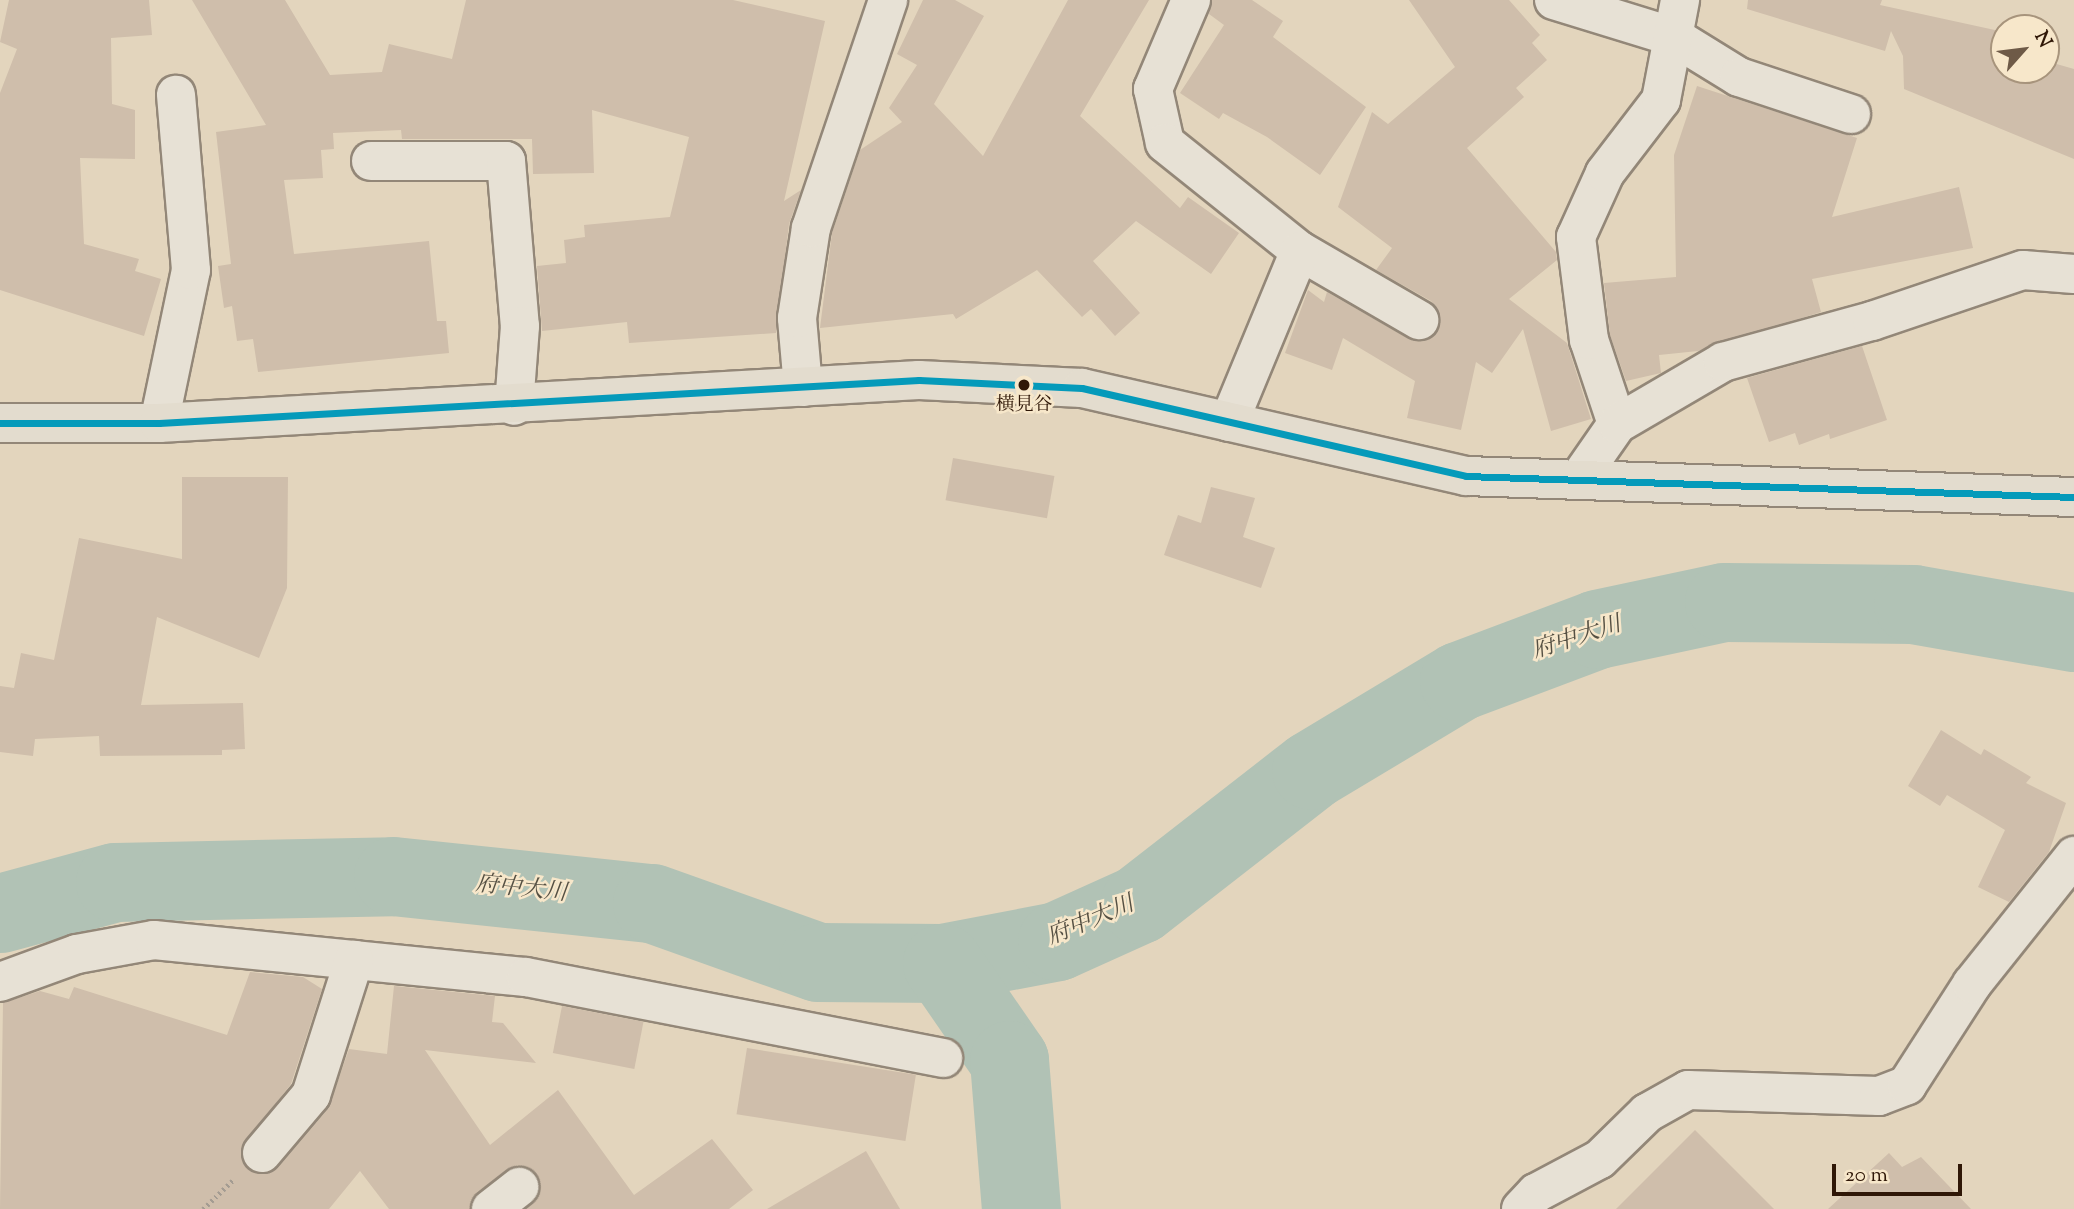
<!DOCTYPE html>
<meta charset="utf-8">
<style>
body{margin:0}
#map{position:relative;width:2074px;height:1209px;overflow:hidden;background:#e3d5bd;font-family:"Sorts Mill Goudy","Noto Serif JP",serif}
div>[style]{position:absolute}
.river>*{height:79px;margin:-39.5px;padding:0 39.5px;transform-origin:39.5px;border-radius:39.5px;background:#b1c2b5}
.building>*{inset:0;background:#cfbeab;transform-origin:0 0}
.path>*{height:4.5px;margin-top:-2.25px;transform-origin:0;background:repeating-linear-gradient(90deg,#a49c92 0 2px,transparent 0 5.5px)}
.roads{filter:drop-shadow(2px 0 #938778) drop-shadow(-2px 0 #938778) drop-shadow(0 2px #938778) drop-shadow(0 -2px #938778)}
.minor>*{height:38px;margin:-19px;padding:0 19px;transform-origin:19px;border-radius:19px;background:#e7e1d5}
.major>*{height:38px;margin:-19px;padding:0 19px;transform-origin:19px;border-radius:19px;background:#e3dcce}
.bus-1>*{height:7px;margin:-3.5px;padding:0 3.5px;transform-origin:3.5px;border-radius:3.5px;background:#059aba}
.dots>*{width:19px;height:19px;translate:-50% -50%;box-sizing:border-box;border:4px solid #f7e7ca;border-radius:50%}
span{translate:-50% -50%;white-space:nowrap;text-align:center;line-height:1.15;-webkit-text-stroke:5px #f7e7ca;paint-order:stroke}
.bus-label{font-size:19px;color:#2f1707}
.water-label{font-size:23px;color:#555043;font-style:italic}
.north{position:absolute;left:1990px;top:14px;width:70px;height:70px;box-sizing:border-box;background:#f7e7ca;border:2px solid #a7947c;border-radius:50%;rotate:62deg;font-size:19px;font-weight:700;line-height:28px;text-align:center;color:#2f1707}
.north::after{content:'';display:block;margin:auto;width:24px;height:32px;background:#6e5a47;clip-path:polygon(50% 0,100% 100%,50% 72%,0 100%)}
.scale{position:absolute;left:1832px;top:1164px;width:130px;height:32px;box-sizing:border-box;border:4px solid #2f1707;border-top:0;padding-left:9px;font-size:21px;line-height:24px;white-space:nowrap;color:#2f1707;-webkit-text-stroke:5px #f7e7ca;paint-order:stroke}
</style>
<div id="map">
<div class="river">
<div style="left:0;top:913px;width:119px;rotate:-15.1deg"></div>
<div style="left:115px;top:882px;width:278px;rotate:-1.2deg"></div>
<div style="left:393px;top:876px;width:260px;rotate:6deg"></div>
<div style="left:652px;top:903px;width:176px;rotate:19.6deg"></div>
<div style="left:818px;top:962px;width:124px;rotate:0.5deg"></div>
<div style="left:942px;top:963px;width:117px;rotate:-10.8deg"></div>
<div style="left:1057px;top:941px;width:90px;rotate:-24.3deg"></div>
<div style="left:1139px;top:904px;width:218px;rotate:-37.9deg"></div>
<div style="left:1311px;top:770px;width:173px;rotate:-31deg"></div>
<div style="left:1459px;top:681px;width:147px;rotate:-20.6deg"></div>
<div style="left:1597px;top:629px;width:130px;rotate:-12deg"></div>
<div style="left:1724px;top:602px;width:189px;rotate:0.6deg"></div>
<div style="left:1913px;top:604px;width:163px;rotate:9.9deg"></div>
<div style="left:942px;top:963px;width:118px;rotate:55.4deg"></div>
<div style="left:1009px;top:1060px;width:149px;rotate:85.4deg"></div>
</div>
<div class="building">
<div style="clip-path:polygon(9px 0,149px 0,152px 35px,111px 38px,112px 104px,135px 110px,135px 159px,80px 158px,84px 244px,139px 259px,135px 271px,161px 279px,144px 336px,0 290px,0 93px,17px 49px,0 42px)"></div>
<div style="clip-path:polygon(192px 0,285px 0,330px 75px,382px 72px,389px 44px,452px 59px,466px 0,733px 0,825px 21px,784px 201px,801px 190px,789px 224px,776px 333px,629px 343px,627px 322px,542px 331px,537px 266px,566px 263px,564px 240px,585px 237px,584px 225px,670px 217px,689px 137px,592px 110px,594px 173px,533px 174px,532px 139px,402px 139px,401px 130px,333px 133px,334px 149px,321px 150px,323px 178px,284px 180px,294px 254px,429px 241px,437px 321px,446px 321px,449px 353px,258px 372px,253px 339px,237px 341px,232px 306px,224px 308px,218px 266px,231px 264px,216px 132px,266px 125px)"></div>
<div style="clip-path:polygon(923px 0,955px 0,984px 16px,934px 104px,983px 156px,1068px 0,1149px 0,1080px 116px,1180px 208px,1188px 197px,1239px 233px,1211px 274px,1136px 221px,1093px 261px,1140px 313px,1115px 336px,1091px 309px,1082px 317px,1037px 270px,956px 319px,953px 314px,820px 328px,832px 233px,860px 150px,902px 122px,889px 108px,917px 65px,897px 54px)"></div>
<div style="clip-path:polygon(1212px 0,1252px 0,1283px 21px,1273px 37px,1366px 107px,1320px 175px,1267px 137px,1223px 113px,1219px 119px,1180px 93px,1224px 25px,1209px 14px)"></div>
<div style="clip-path:polygon(1409px 0,1509px 0,1540px 35px,1532px 43px,1547px 60px,1516px 88px,1524px 97px,1467px 148px,1556px 252px,1557px 260px,1509px 299px,1567px 343px,1591px 419px,1551px 431px,1523px 329px,1492px 373px,1476px 362px,1461px 430px,1407px 418px,1415px 381px,1343px 338px,1332px 370px,1285px 353px,1308px 290px,1324px 302px,1327px 292px,1409px 339px,1429px 339px,1438px 330px,1441px 319px,1431px 301px,1376px 270px,1392px 248px,1338px 207px,1372px 112px,1388px 124px,1455px 67px)"></div>
<div style="clip-path:polygon(1748px 0,1882px 0,1880px 5px,2004px 32px,2004px 70px,2046px 70px,2046px 61px,2074px 69px,2074px 159px,1904px 89px,1903px 56px,1891px 31px,1885px 51px,1747px 9px)"></div>
<div style="clip-path:polygon(1697px 86px,1857px 138px,1832px 217px,1959px 187px,1973px 248px,1812px 279px,1821px 312px,1698px 351px,1659px 355px,1661px 373px,1626px 381px,1610px 335px,1604px 283px,1676px 277px,1674px 155px)"></div>
<div style="clip-path:polygon(1862px 346px,1887px 420px,1830px 439px,1829px 434px,1799px 445px,1795px 433px,1769px 442px,1747px 378px)"></div>
<div style="left:953px;top:458px;width:103px;height:43px;rotate:10deg"></div>
<div style="clip-path:polygon(182px 477px,288px 477px,287px 588px,259px 658px,157px 617px,141px 705px,243px 703px,245px 749px,222px 750px,222px 755px,100px 756px,99px 736px,35px 739px,33px 756px,0 752px,0 686px,14px 688px,21px 653px,54px 660px,79px 538px,182px 559px)"></div>
<div style="clip-path:polygon(1211px 487px,1255px 498px,1243px 537px,1275px 548px,1261px 588px,1164px 555px,1178px 515px,1201px 523px)"></div>
<div style="clip-path:polygon(1941px 730px,1981px 755px,1984px 749px,2031px 777px,2026px 783px,2066px 803px,2049px 852px,2009px 902px,1978px 887px,2005px 830px,1947px 795px,1940px 806px,1908px 786px)"></div>
<div style="clip-path:polygon(250px 972px,303px 977px,322px 989px,291px 1084px,241px 1148px,242px 1161px,257px 1174px,278px 1168px,328px 1109px,349px 1049px,387px 1054px,394px 986px,495px 996px,492px 1022px,503px 1023px,536px 1063px,425px 1050px,490px 1145px,558px 1090px,634px 1195px,712px 1139px,753px 1190px,729px 1209px,526px 1209px,540px 1183px,528px 1167px,517px 1165px,477px 1192px,470px 1209px,389px 1209px,360px 1171px,329px 1209px,0 1209px,3px 1003px,40px 991px,69px 999px,74px 987px,227px 1035px)"></div>
<div style="left:562px;top:1006px;width:83px;height:48px;rotate:11deg"></div>
<div style="left:747px;top:1048px;width:171px;height:67px;rotate:9deg"></div>
<div style="clip-path:polygon(1695px 1130px,1774px 1209px,1616px 1209px)"></div>
<div style="clip-path:polygon(866px 1151px,900px 1209px,767px 1209px)"></div>
<div style="clip-path:polygon(1889px 1153px,1902px 1167px,1921px 1157px,1971px 1209px,1828px 1209px)"></div>
</div>
<div class="path">
<div style="left:203px;top:1209px;width:42px;rotate:-44deg"></div>
</div>
<div class="roads">
<div class="minor">
<div style="left:1191px;top:0;width:97px;rotate:113.1deg"></div>
<div style="left:1153px;top:89px;width:55px;rotate:77.5deg"></div>
<div style="left:1165px;top:143px;width:173px;rotate:38.7deg"></div>
<div style="left:1300px;top:251px;width:138px;rotate:30.1deg"></div>
<div style="left:1554px;top:0;width:126px;rotate:17.1deg"></div>
<div style="left:1674px;top:37px;width:76px;rotate:31.6deg"></div>
<div style="left:1739px;top:77px;width:118px;rotate:18.3deg"></div>
<div style="left:371px;top:161px;width:135px"></div>
<div style="left:506px;top:161px;width:166px;rotate:85.2deg"></div>
<div style="left:520px;top:326px;width:80px;rotate:94.3deg"></div>
<div style="left:803px;top:387px;width:69px;rotate:-95deg"></div>
<div style="left:797px;top:318px;width:91px;rotate:-81.2deg"></div>
<div style="left:811px;top:228px;width:241px;rotate:-71.3deg"></div>
<div style="left:1229px;top:422px;width:185px;rotate:-67.5deg"></div>
<div style="left:159px;top:423px;width:156px;rotate:-78.2deg"></div>
<div style="left:191px;top:270px;width:176px;rotate:-94.9deg"></div>
<div style="left:1617px;top:424px;width:89px;rotate:-108.4deg"></div>
<div style="left:1589px;top:340px;width:104px;rotate:-97.2deg"></div>
<div style="left:1576px;top:237px;width:70px;rotate:-65.6deg"></div>
<div style="left:1605px;top:173px;width:92px;rotate:-52.5deg"></div>
<div style="left:1661px;top:100px;width:102px;rotate:-79.2deg"></div>
<div style="left:1578px;top:480px;width:68px;rotate:-55.1deg"></div>
<div style="left:1617px;top:424px;width:123px;rotate:-30.3deg"></div>
<div style="left:1723px;top:362px;width:155px;rotate:-15.4deg"></div>
<div style="left:1872px;top:321px;width:159px;rotate:-18.7deg"></div>
<div style="left:2023px;top:270px;width:51px;rotate:4.5deg"></div>
<div style="left:0;top:982px;width:82px;rotate:-20deg"></div>
<div style="left:77px;top:954px;width:78px;rotate:-10.3deg"></div>
<div style="left:154px;top:940px;width:374px;rotate:5.7deg"></div>
<div style="left:526px;top:977px;width:425px;rotate:11deg"></div>
<div style="left:262px;top:1153px;width:76px;rotate:-49.8deg"></div>
<div style="left:311px;top:1095px;width:142px;rotate:-72.3deg"></div>
<div style="left:491px;top:1209px;width:36px;rotate:-38deg"></div>
<div style="left:1521px;top:1209px;width:22px;rotate:-47deg"></div>
<div style="left:1536px;top:1193px;width:72px;rotate:-28deg"></div>
<div style="left:1600px;top:1159px;width:66px;rotate:-44.4deg"></div>
<div style="left:1647px;top:1113px;width:47px;rotate:-29.3deg"></div>
<div style="left:1688px;top:1090px;width:191px;rotate:1.8deg"></div>
<div style="left:1879px;top:1096px;width:30px;rotate:-21deg"></div>
<div style="left:1907px;top:1085px;width:120px;rotate:-57.2deg"></div>
<div style="left:1972px;top:984px;width:164px;rotate:-51.4deg"></div>
</div>
<div class="major">
<div style="left:0;top:423px;width:159px"></div>
<div style="left:159px;top:423px;width:761px;rotate:-3.24deg"></div>
<div style="left:919px;top:380px;width:163px;rotate:2.8deg"></div>
<div style="left:1082px;top:388px;width:394px;rotate:12.9deg"></div>
<div style="left:1466px;top:476px;width:608px;rotate:1.98deg"></div>
</div>
</div>
<div class="bus-1">
<div style="left:0;top:423px;width:159px"></div>
<div style="left:159px;top:423px;width:761px;rotate:-3.24deg"></div>
<div style="left:919px;top:380px;width:163px;rotate:2.8deg"></div>
<div style="left:1082px;top:388px;width:394px;rotate:12.9deg"></div>
<div style="left:1466px;top:476px;width:608px;rotate:1.98deg"></div>
</div>
<div class="dots">
<div style="left:1024px;top:385px;background:#2f1707"></div>
</div>
<div class="bus-label">
<span style="left:1024px;top:406px">横見谷</span>
</div>
<div class="water-label">
<span style="left:1577px;top:639px;rotate:-18deg">府中大川</span>
<span style="left:521px;top:890px;rotate:6deg">府中大川</span>
<span style="left:1091px;top:922px;rotate:-23deg">府中大川</span>
</div>
<div class="north">N</div>
<div class="scale">20 m</div>
</div>
